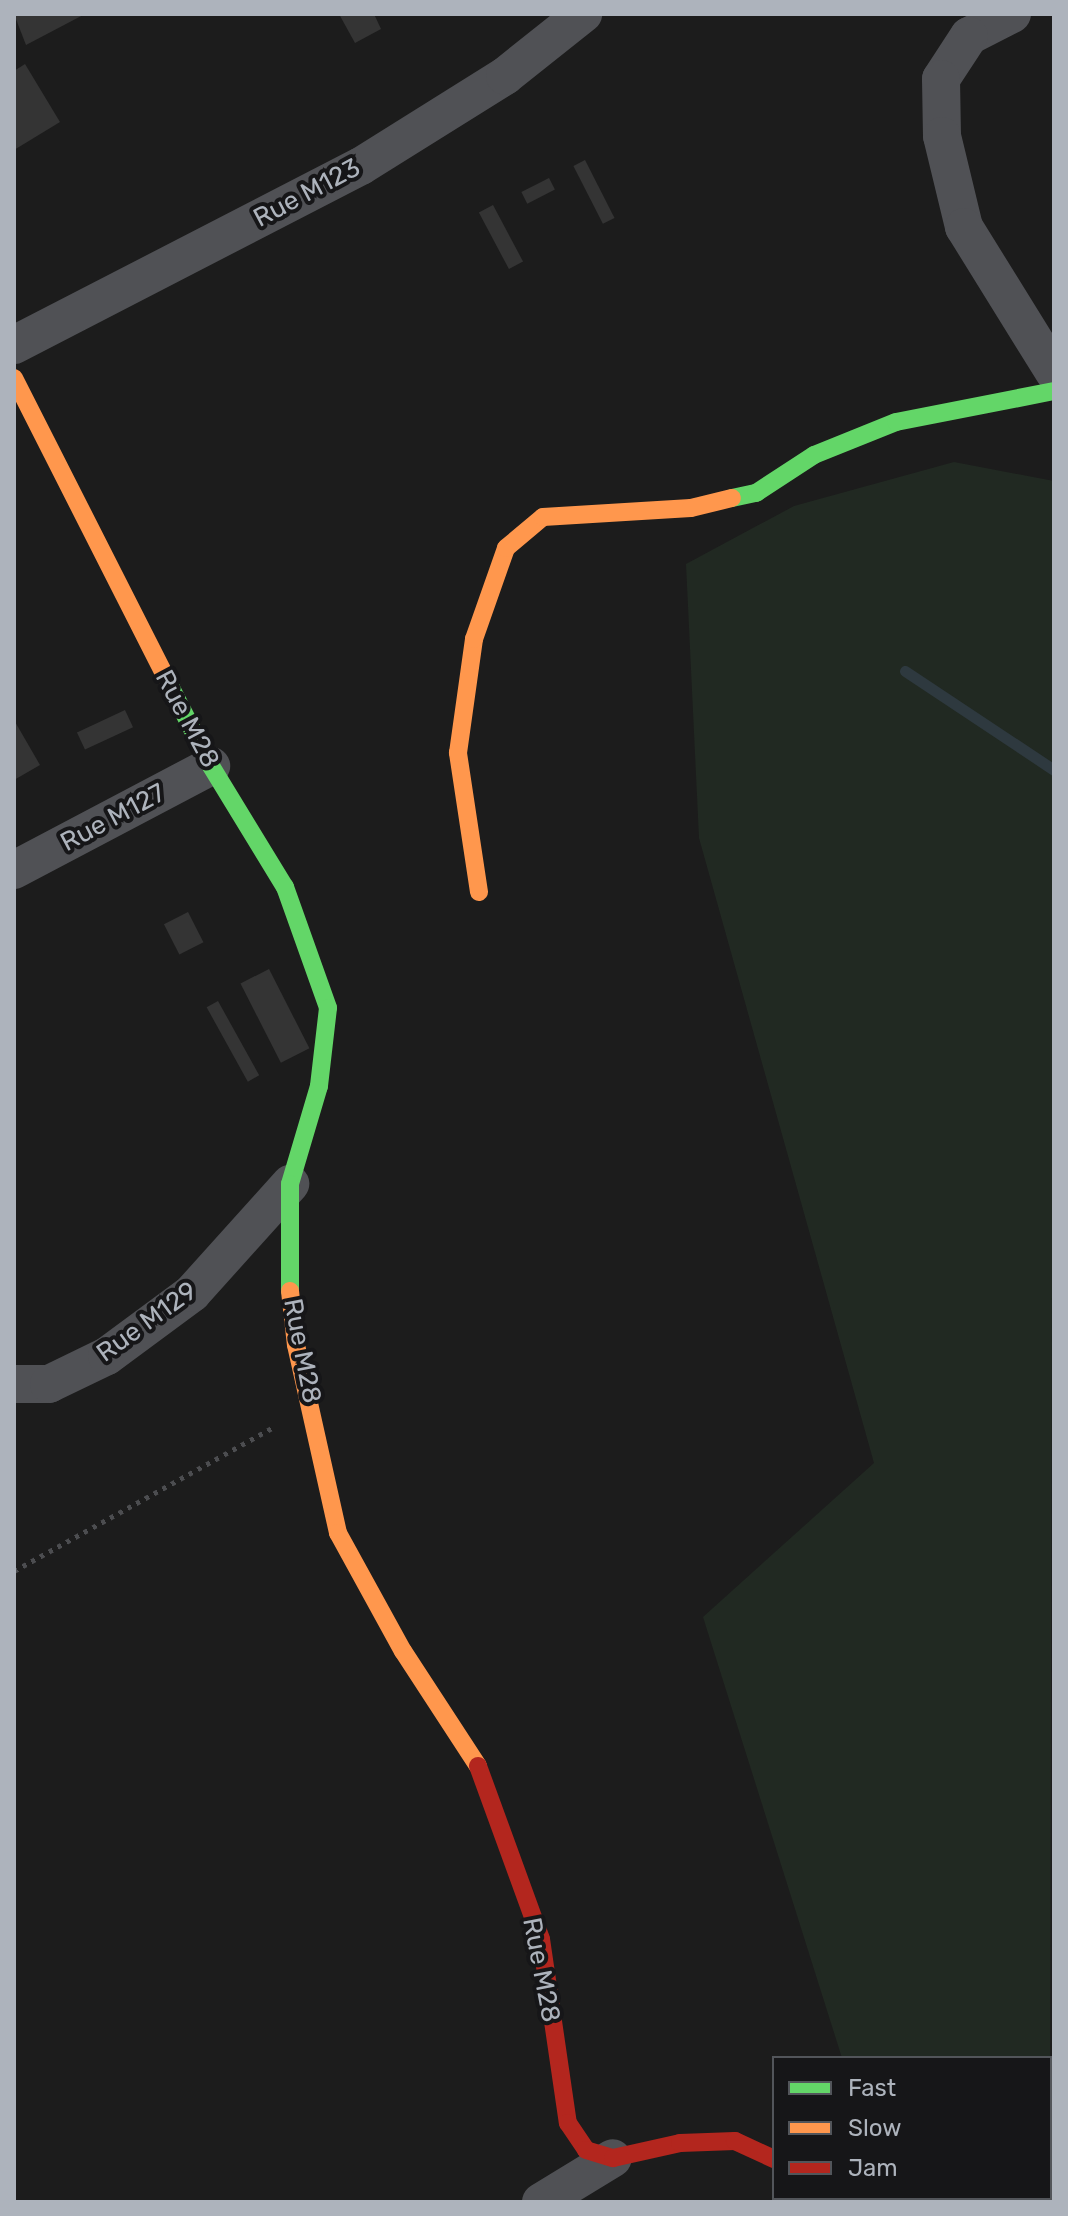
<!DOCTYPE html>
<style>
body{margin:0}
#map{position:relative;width:1068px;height:2216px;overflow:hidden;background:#1c1c1c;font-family:Rubik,sans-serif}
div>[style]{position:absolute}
.green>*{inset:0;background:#212922}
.stream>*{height:11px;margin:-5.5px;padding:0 5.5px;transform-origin:5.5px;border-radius:5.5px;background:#2e393f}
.building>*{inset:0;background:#343434;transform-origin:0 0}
.path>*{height:5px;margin-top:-2.5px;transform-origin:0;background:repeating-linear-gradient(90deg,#4c4d50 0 4px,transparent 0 10px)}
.street>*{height:38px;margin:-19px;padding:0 19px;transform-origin:19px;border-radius:19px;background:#505155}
.fast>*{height:18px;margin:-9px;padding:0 9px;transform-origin:9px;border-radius:9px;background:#63d668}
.slow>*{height:18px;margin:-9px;padding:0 9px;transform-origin:9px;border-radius:9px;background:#ff974d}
.jam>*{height:18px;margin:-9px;padding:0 9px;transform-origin:9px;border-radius:9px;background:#b3261e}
span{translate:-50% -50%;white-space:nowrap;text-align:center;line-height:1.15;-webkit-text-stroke:8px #161618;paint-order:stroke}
.street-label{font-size:26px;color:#adb3bc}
.frame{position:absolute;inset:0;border:16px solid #adb3bc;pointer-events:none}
.legend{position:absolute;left:772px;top:2056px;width:280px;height:144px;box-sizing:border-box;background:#161618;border:2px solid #52555a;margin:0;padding:10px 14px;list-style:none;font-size:24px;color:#adb3bc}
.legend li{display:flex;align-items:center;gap:16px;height:40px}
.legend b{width:40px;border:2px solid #52555a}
</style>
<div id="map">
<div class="green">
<div style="clip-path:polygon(954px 462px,1054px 481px,1050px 2095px,1050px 2058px,842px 2058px,703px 1617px,874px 1463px,699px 838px,686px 564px,794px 506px)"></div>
</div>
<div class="stream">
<div style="left:905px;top:671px;width:179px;rotate:33.6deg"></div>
</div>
<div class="building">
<div style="clip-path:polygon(14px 14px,85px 14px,26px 45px)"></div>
<div style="clip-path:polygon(339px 14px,374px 14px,381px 29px,355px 43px)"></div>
<div style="clip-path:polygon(25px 64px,60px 122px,14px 150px,14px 71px)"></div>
<div style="left:585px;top:160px;width:65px;height:13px;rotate:63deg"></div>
<div style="left:549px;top:178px;width:13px;height:31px;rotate:63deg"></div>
<div style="left:493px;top:205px;width:64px;height:16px;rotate:62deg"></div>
<div style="left:125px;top:710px;width:19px;height:53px;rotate:65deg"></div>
<div style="clip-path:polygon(14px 720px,40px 765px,14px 780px)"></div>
<div style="left:188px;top:912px;width:34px;height:27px;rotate:63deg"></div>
<div style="left:269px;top:969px;width:89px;height:32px;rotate:63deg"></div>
<div style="left:218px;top:1001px;width:85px;height:13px;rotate:61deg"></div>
</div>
<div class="path">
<div style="left:14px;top:1571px;width:295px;rotate:-29deg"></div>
</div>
<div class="street">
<div style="left:1012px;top:14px;width:48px;rotate:152.9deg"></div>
<div style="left:969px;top:36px;width:51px;rotate:123.1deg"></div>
<div style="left:941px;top:79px;width:57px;rotate:89deg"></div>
<div style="left:942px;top:136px;width:94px;rotate:76.4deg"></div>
<div style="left:964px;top:227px;width:171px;rotate:58.2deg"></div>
<div style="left:14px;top:345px;width:390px;rotate:-27.3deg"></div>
<div style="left:361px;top:166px;width:170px;rotate:-32deg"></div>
<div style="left:505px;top:76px;width:100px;rotate:-38.5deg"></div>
<div style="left:14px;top:870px;width:223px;rotate:-27.8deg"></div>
<div style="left:14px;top:1384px;width:35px"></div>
<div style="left:49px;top:1384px;width:64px;rotate:-25.8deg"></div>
<div style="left:107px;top:1356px;width:106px;rotate:-36.5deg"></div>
<div style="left:192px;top:1293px;width:147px;rotate:-48deg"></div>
<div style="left:815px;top:2198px;width:5px;rotate:53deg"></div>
<div style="left:541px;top:2202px;width:84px;rotate:-31.4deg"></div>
</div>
<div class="fast">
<div style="left:732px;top:498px;width:25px;rotate:-12deg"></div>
<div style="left:756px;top:493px;width:69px;rotate:-33.2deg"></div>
<div style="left:814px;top:455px;width:88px;rotate:-21.9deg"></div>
<div style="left:896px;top:422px;width:161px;rotate:-11.1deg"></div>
<div style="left:168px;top:682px;width:94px;rotate:62.9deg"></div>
<div style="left:211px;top:766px;width:142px;rotate:58.6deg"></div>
<div style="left:285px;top:887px;width:128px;rotate:70.4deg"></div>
<div style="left:328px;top:1008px;width:79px;rotate:96.6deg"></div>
<div style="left:319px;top:1086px;width:102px;rotate:106.5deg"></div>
<div style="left:290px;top:1184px;width:107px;rotate:90deg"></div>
</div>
<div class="slow">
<div style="left:14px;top:378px;width:341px;rotate:63.1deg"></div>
<div style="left:479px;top:892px;width:141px;rotate:-98.6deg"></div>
<div style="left:458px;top:753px;width:115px;rotate:-82deg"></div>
<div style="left:474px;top:639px;width:96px;rotate:-70.6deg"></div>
<div style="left:506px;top:548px;width:48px;rotate:-40deg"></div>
<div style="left:543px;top:517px;width:148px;rotate:-3.5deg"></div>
<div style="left:691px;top:508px;width:42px;rotate:-13.7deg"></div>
<div style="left:290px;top:1291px;width:54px;rotate:83.7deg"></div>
<div style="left:296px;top:1345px;width:193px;rotate:77.4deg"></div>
<div style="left:338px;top:1533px;width:135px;rotate:61.2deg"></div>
<div style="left:403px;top:1651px;width:137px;rotate:56.9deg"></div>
</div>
<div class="jam">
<div style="left:478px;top:1766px;width:184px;rotate:70deg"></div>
<div style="left:541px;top:1939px;width:186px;rotate:81.7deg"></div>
<div style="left:568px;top:2123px;width:32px;rotate:56deg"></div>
<div style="left:586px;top:2150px;width:28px;rotate:17deg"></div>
<div style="left:613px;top:2158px;width:69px;rotate:-12.6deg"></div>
<div style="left:680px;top:2143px;width:55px;rotate:-2.1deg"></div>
<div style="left:735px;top:2141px;width:43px;rotate:24.8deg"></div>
</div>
<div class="street-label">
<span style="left:307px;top:193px;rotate:-28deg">Rue M123</span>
<span style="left:187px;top:719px;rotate:62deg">Rue M28</span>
<span style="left:113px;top:818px;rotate:-28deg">Rue M127</span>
<span style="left:147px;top:1322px;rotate:-36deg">Rue M129</span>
<span style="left:302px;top:1351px;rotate:79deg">Rue M28</span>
<span style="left:541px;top:1970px;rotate:79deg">Rue M28</span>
</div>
<div class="frame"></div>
<ul class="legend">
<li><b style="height:10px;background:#63d668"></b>Fast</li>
<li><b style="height:10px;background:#ff974d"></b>Slow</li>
<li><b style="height:10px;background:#b3261e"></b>Jam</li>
</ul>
</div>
